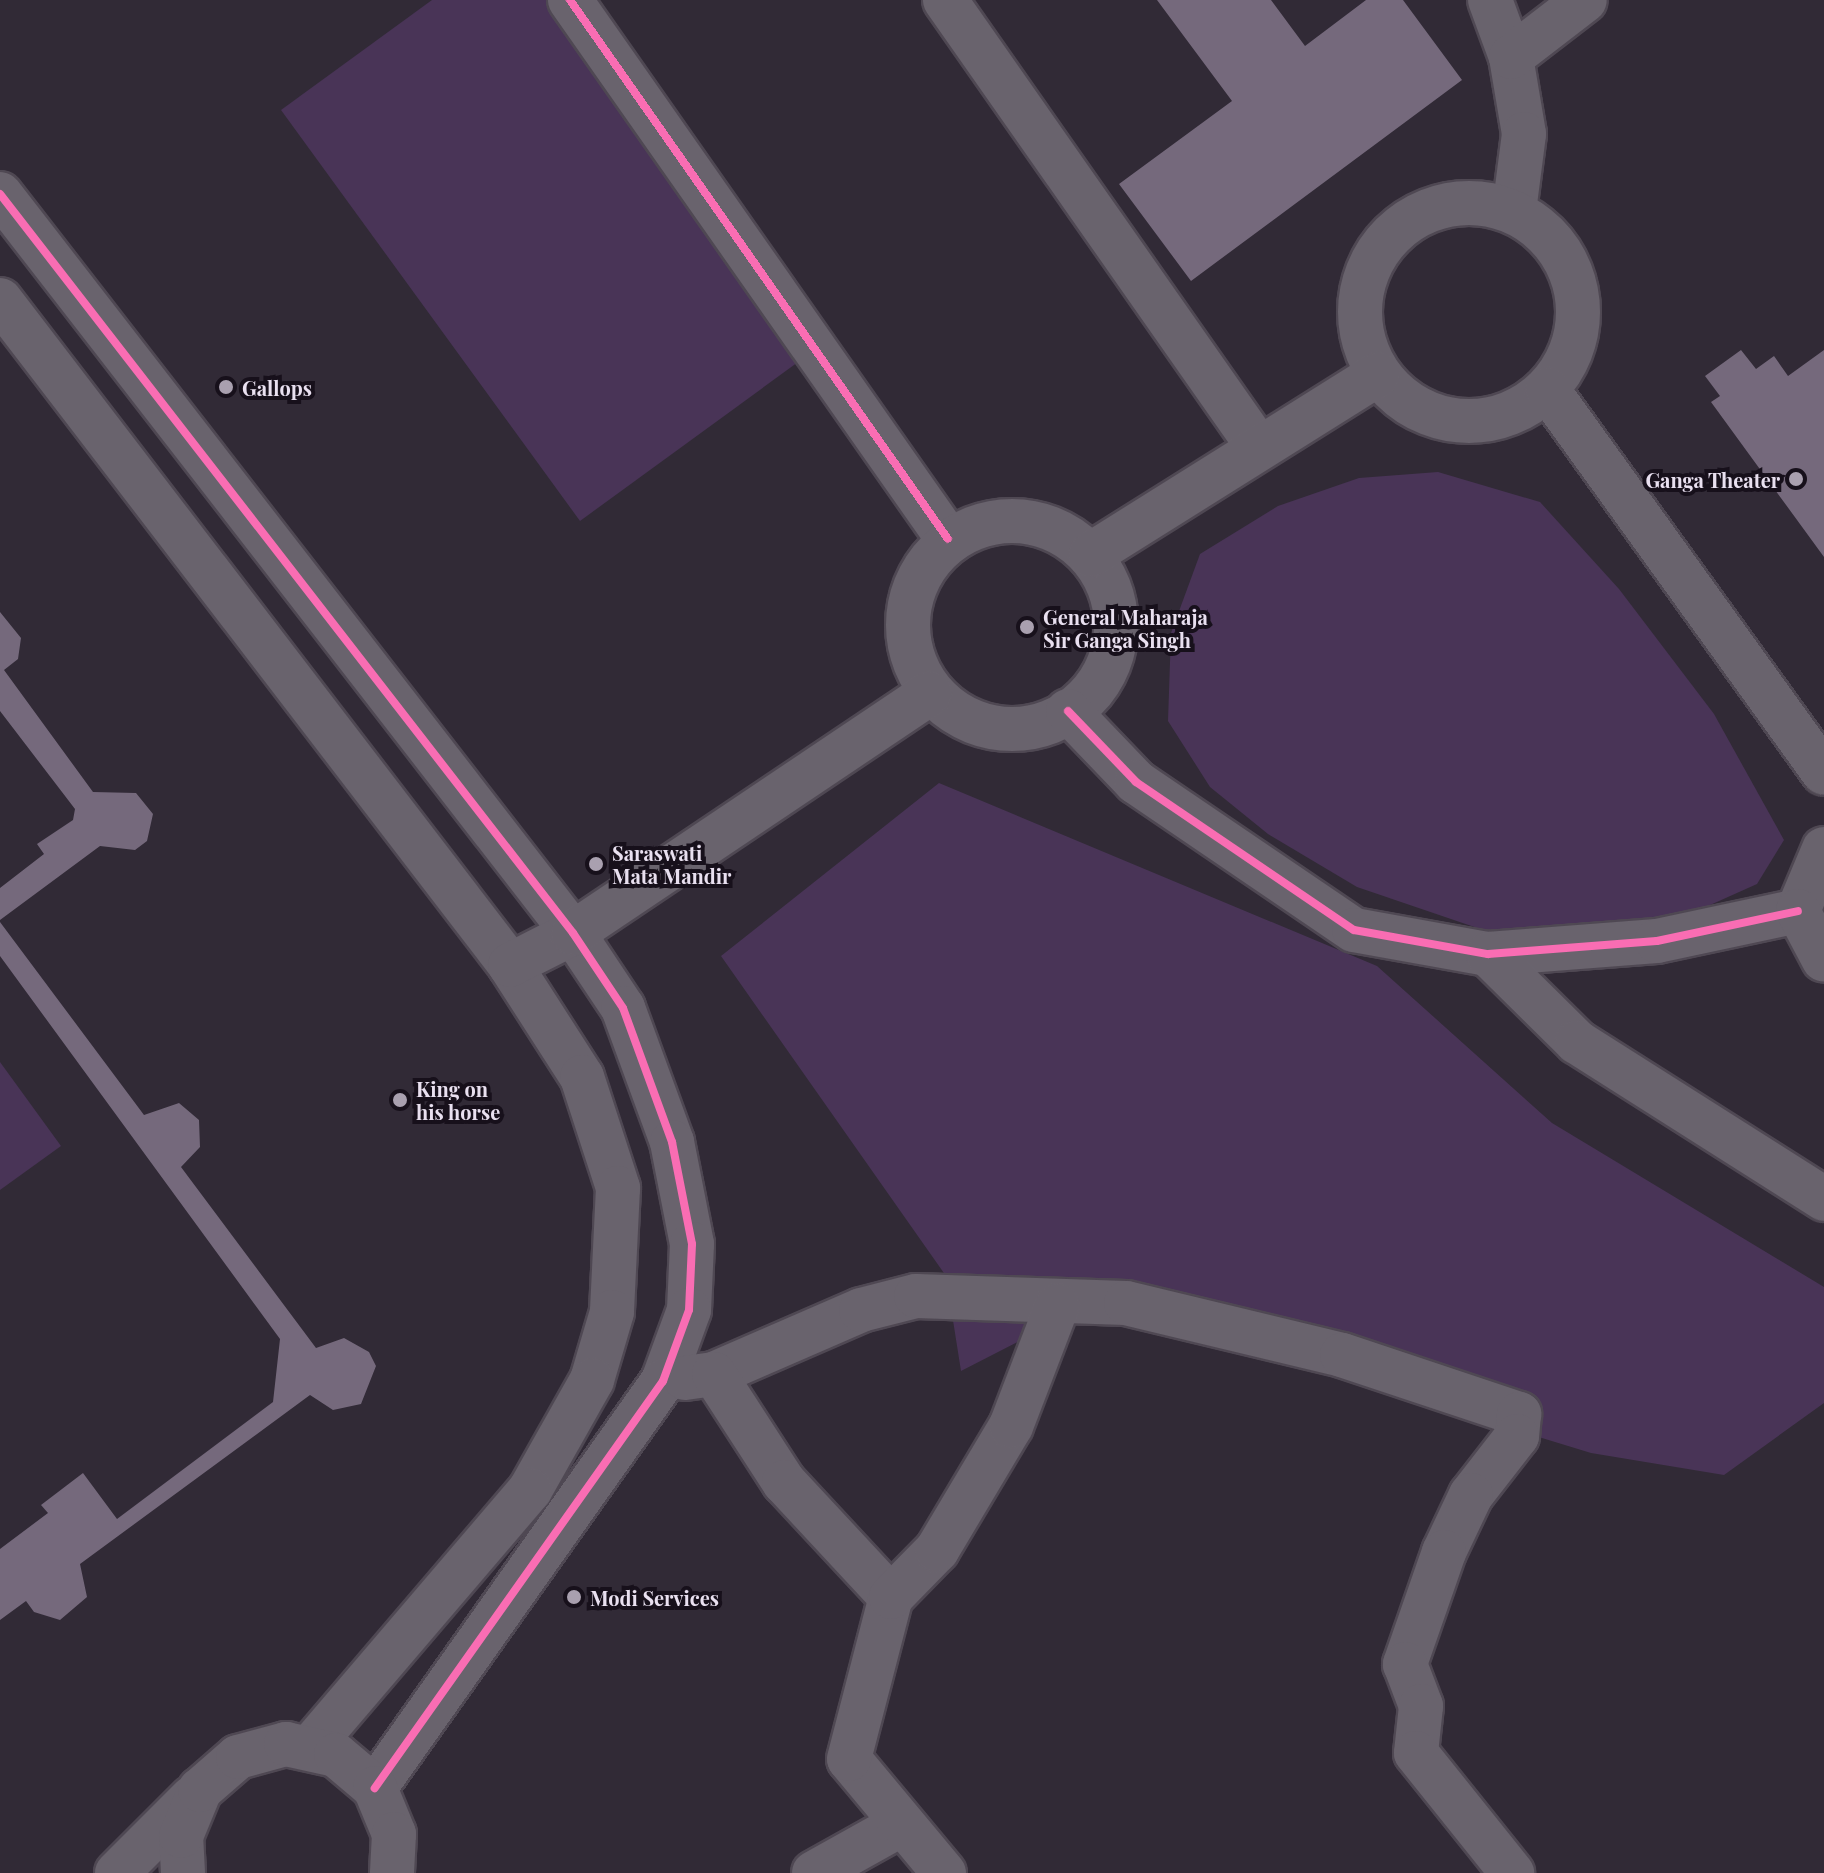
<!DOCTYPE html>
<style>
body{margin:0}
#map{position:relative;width:1824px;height:1873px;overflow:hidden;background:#312a36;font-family:"Playfair Display",serif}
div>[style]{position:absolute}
.green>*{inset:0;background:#493457}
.building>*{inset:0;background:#75697c}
.roads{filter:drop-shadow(2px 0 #4f4853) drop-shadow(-2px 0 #4f4853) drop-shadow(0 2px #4f4853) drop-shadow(0 -2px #4f4853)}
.minor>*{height:44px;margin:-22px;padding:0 22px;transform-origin:22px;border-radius:22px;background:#69636d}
.minor>.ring{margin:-22px;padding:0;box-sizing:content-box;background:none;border:44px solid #69636d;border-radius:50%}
.cycleway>*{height:8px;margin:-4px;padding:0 4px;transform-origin:4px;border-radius:4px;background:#f96db3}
.dots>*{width:22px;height:22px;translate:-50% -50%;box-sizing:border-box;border:4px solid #17101b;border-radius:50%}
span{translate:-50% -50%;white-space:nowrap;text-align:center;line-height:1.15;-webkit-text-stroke:8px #17101b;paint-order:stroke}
.poi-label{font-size:20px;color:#e9e0f0;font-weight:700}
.left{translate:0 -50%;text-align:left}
.right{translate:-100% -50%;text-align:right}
</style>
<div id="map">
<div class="green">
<div style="clip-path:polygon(432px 0,562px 0,816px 349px,580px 521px,281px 110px)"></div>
<div style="clip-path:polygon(1438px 472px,1540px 502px,1619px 589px,1714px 714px,1784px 840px,1757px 884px,1690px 914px,1492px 933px,1357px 887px,1268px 834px,1210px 787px,1168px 721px,1171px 633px,1200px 554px,1278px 506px,1359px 478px)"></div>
<div style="clip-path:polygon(939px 783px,1377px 966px,1552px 1123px,1824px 1287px,1824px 1403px,1724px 1475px,1591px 1453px,1096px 1302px,961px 1371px,946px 1276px,721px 956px)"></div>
<div style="clip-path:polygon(0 1062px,61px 1146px,0 1190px)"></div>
</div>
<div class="building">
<div style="clip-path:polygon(1157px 0,1271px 0,1305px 46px,1366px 0,1403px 0,1462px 80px,1191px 281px,1119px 184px,1232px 101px)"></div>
<div style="clip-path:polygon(1741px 350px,1756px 369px,1774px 356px,1788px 376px,1824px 350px,1824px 557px,1711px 402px,1720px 396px,1705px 376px)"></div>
<div style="clip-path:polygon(0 612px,21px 638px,18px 659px,4px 670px,93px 792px,136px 793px,153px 814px,147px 841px,135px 850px,100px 846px,0 920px,0 888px,44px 854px,37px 844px,73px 820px,75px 809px,0 711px)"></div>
<div style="clip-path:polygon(0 922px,144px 1115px,179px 1103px,199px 1120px,200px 1147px,181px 1167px,316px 1348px,344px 1338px,369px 1352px,376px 1366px,361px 1404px,333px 1410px,310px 1395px,80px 1564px,87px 1597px,60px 1620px,34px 1612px,26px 1601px,0 1620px,0 1549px,48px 1513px,41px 1505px,83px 1473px,117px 1519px,273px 1402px,280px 1339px,0 956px)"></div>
</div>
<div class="roads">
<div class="minor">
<div style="left:570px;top:0;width:658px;rotate:54.96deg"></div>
<div style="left:945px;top:0;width:547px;rotate:54.97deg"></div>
<div style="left:1490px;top:0;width:61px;rotate:69.8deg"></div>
<div style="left:1511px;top:57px;width:78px;rotate:80.4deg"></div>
<div style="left:1524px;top:134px;width:78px;rotate:97.4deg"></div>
<div style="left:1511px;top:57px;width:93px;rotate:-37.6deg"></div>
<div style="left:0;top:194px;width:935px;rotate:52.21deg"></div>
<div style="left:573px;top:933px;width:90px;rotate:56.3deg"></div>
<div style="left:623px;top:1008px;width:143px;rotate:69.9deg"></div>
<div style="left:672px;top:1142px;width:104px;rotate:78.9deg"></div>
<div style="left:692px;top:1244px;width:66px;rotate:92.6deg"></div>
<div style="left:689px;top:1310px;width:76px;rotate:110.1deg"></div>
<div style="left:663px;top:1381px;width:499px;rotate:125.3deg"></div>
<div class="ring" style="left:1360px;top:203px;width:174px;height:174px"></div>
<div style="left:0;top:300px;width:838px;rotate:52.51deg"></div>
<div style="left:510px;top:965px;width:133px;rotate:57.3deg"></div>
<div style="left:582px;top:1077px;width:117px;rotate:72deg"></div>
<div style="left:618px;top:1188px;width:124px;rotate:92.8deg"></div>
<div style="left:612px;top:1312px;width:71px;rotate:106.4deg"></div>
<div style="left:592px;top:1380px;width:126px;rotate:119.4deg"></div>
<div style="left:530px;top:1490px;width:337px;rotate:130.5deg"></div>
<div style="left:1547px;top:389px;width:473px;rotate:54.2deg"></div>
<div class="ring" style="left:908px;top:521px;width:164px;height:164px"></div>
<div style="left:1090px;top:555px;width:340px;rotate:-32.1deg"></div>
<div style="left:1068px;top:711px;width:98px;rotate:46.2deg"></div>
<div style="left:1136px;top:782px;width:263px;rotate:34.2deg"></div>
<div style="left:1354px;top:930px;width:136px;rotate:10.2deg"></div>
<div style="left:1488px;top:954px;width:169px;rotate:-4.4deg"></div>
<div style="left:1657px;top:941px;width:144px;rotate:-12deg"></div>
<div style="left:1824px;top:849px;width:67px;rotate:112.8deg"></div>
<div style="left:1798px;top:911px;width:55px;rotate:62deg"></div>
<div style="left:1488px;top:954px;width:125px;rotate:44.7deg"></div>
<div style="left:1577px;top:1042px;width:293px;rotate:32.4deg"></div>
<div style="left:510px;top:965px;width:71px;rotate:-26.9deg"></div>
<div style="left:573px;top:933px;width:430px;rotate:-33.9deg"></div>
<div style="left:714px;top:1374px;width:160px;rotate:-23.5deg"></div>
<div style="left:861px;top:1310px;width:57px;rotate:-14.3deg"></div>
<div style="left:916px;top:1296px;width:210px;rotate:1.9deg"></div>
<div style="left:1126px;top:1303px;width:222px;rotate:13.5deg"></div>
<div style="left:1342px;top:1355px;width:187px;rotate:18.4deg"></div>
<div style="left:1519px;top:1414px;width:22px;rotate:95deg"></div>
<div style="left:1517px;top:1436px;width:75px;rotate:127.9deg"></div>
<div style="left:1471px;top:1495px;width:63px;rotate:115.3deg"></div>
<div style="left:1444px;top:1552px;width:119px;rotate:109.2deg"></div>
<div style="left:1405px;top:1664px;width:45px;rotate:69.1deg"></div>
<div style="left:1421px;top:1706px;width:47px;rotate:96.1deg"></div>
<div style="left:1416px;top:1753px;width:154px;rotate:51.3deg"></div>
<div style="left:685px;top:1378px;width:29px;rotate:-8deg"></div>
<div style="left:714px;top:1374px;width:129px;rotate:57.1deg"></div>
<div style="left:784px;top:1482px;width:157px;rotate:47.1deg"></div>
<div style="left:117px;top:1873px;width:106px;rotate:-45deg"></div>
<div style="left:183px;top:1873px;width:37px;rotate:-93deg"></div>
<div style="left:181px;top:1836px;width:50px;rotate:-67.6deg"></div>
<div style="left:200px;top:1790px;width:50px;rotate:-41deg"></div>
<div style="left:238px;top:1757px;width:50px;rotate:-15.2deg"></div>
<div style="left:286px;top:1744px;width:51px;rotate:12.4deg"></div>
<div style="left:336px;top:1755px;width:51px;rotate:40.2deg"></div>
<div style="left:375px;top:1788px;width:50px;rotate:67.6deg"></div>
<div style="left:394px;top:1834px;width:39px;rotate:93deg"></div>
<div style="left:814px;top:1873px;width:98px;rotate:-29.2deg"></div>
<div style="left:944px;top:1873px;width:148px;rotate:-129.8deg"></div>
<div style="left:849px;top:1759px;width:167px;rotate:-75.5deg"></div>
<div style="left:891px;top:1597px;width:66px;rotate:-45.6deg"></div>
<div style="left:937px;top:1550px;width:144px;rotate:-59.2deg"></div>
<div style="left:1011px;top:1426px;width:129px;rotate:-69deg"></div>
</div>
</div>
<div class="cycleway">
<div style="left:570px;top:0;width:658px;rotate:54.96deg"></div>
<div style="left:0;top:194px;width:935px;rotate:52.21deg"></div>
<div style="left:573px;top:933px;width:90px;rotate:56.3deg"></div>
<div style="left:623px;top:1008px;width:143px;rotate:69.9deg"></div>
<div style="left:672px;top:1142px;width:104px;rotate:78.9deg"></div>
<div style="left:692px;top:1244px;width:66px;rotate:92.6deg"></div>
<div style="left:689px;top:1310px;width:76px;rotate:110.1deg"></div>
<div style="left:663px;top:1381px;width:499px;rotate:125.3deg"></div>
<div style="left:1068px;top:711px;width:98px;rotate:46.2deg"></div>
<div style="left:1136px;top:782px;width:263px;rotate:34.2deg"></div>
<div style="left:1354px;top:930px;width:136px;rotate:10.2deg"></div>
<div style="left:1488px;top:954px;width:169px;rotate:-4.4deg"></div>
<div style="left:1657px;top:941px;width:144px;rotate:-12deg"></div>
</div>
<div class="dots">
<div style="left:226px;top:387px;background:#a9a0af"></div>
<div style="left:1796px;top:479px;background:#a9a0af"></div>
<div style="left:1027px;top:627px;background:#a9a0af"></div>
<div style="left:596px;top:864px;background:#a9a0af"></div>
<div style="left:400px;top:1100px;background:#a9a0af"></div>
<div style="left:574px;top:1597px;background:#a9a0af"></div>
</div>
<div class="poi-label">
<span class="left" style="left:242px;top:387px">Gallops</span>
<span class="right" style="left:1780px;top:479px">Ganga Theater</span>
<span class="left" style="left:1043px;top:628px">General Maharaja<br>Sir Ganga Singh</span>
<span class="left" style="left:612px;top:864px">Saraswati<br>Mata Mandir</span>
<span class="left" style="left:416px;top:1100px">King on<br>his horse</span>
<span class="left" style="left:590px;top:1597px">Modi Services</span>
</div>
</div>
